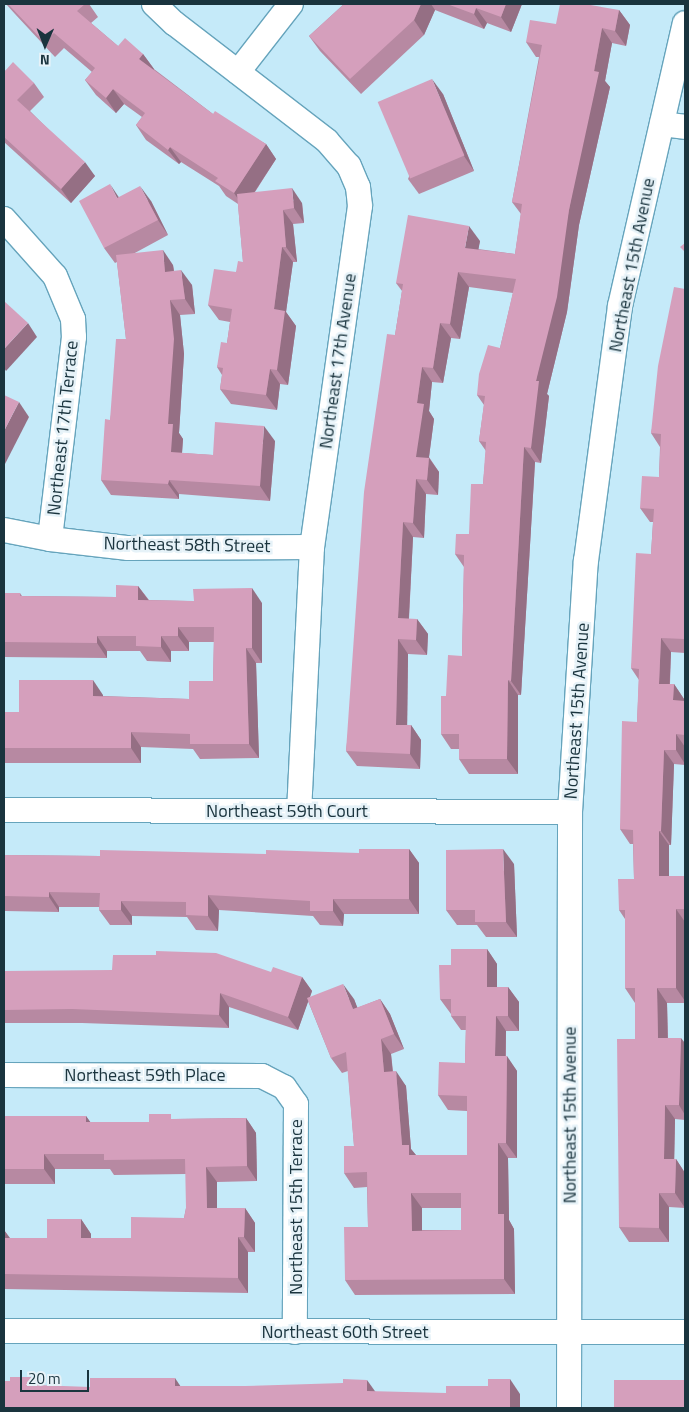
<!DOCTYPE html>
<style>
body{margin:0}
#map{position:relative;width:689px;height:1412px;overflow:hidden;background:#c5eaf9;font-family:"Titillium Web",sans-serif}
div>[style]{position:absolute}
.roads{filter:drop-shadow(1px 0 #66a4bc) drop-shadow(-1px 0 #66a4bc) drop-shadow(0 1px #66a4bc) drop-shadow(0 -1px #66a4bc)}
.minor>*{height:24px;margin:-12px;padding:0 12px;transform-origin:12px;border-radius:12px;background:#fff}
.wall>*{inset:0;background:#b789a2}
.shaded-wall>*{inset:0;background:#956f84}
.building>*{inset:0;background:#d59fbc;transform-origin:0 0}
span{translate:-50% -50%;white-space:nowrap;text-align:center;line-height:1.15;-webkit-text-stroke:5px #e6f2f8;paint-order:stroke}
.street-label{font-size:18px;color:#1a343e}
.frame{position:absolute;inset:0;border:5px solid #1a343e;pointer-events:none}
.north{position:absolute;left:20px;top:20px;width:50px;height:50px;-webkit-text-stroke:4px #e6f2f8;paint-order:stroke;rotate:181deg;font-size:14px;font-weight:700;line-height:20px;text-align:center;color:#1a343e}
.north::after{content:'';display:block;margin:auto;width:18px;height:22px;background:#1a343e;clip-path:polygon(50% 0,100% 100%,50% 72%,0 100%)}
.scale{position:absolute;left:20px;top:1370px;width:69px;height:22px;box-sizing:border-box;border:2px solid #1a343e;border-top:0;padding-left:6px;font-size:15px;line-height:18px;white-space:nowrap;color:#1a343e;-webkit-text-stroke:4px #e6f2f8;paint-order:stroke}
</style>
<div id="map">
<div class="roads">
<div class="minor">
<div style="left:154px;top:4px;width:28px;rotate:44deg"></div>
<div style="left:174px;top:23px;width:193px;rotate:37.6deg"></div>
<div style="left:327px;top:141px;width:33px;rotate:49deg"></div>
<div style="left:349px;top:166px;width:23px;rotate:67deg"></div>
<div style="left:358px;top:187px;width:19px;rotate:84deg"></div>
<div style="left:360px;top:206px;width:344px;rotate:98deg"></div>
<div style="left:312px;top:547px;width:264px;rotate:92.8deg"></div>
<div style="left:238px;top:72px;width:86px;rotate:-52.1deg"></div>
<div style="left:662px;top:124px;width:23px;rotate:7deg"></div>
<div style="left:4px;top:219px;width:76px;rotate:48.2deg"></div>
<div style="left:55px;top:276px;width:47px;rotate:67.3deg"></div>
<div style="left:73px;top:319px;width:18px;rotate:87deg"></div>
<div style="left:74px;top:337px;width:203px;rotate:96.8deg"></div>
<div style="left:4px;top:530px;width:47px;rotate:11.1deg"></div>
<div style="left:50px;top:539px;width:79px;rotate:6.6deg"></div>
<div style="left:128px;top:548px;width:184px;rotate:-0.3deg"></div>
<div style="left:4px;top:810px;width:566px;rotate:0.2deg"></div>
<div style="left:4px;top:1075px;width:258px;rotate:0.2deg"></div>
<div style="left:262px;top:1076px;width:25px;rotate:27deg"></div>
<div style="left:284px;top:1087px;width:21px;rotate:55deg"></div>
<div style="left:296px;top:1104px;width:228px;rotate:90.3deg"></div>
<div style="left:4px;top:1331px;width:681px;rotate:0.08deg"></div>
<div style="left:569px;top:1408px;width:596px;rotate:-89.9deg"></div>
<div style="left:570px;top:812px;width:252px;rotate:-86.4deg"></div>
<div style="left:586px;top:561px;width:257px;rotate:-82.4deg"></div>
<div style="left:620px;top:306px;width:290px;rotate:-77.1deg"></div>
</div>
</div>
<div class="wall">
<div style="clip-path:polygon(6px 4px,89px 4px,98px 17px,91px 23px,118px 46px,143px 54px,154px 69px,213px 114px,266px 144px,276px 159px,255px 192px,302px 203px,304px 223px,293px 224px,297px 262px,293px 262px,286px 312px,296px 326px,288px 385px,280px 384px,277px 410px,231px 404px,220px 389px,222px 375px,217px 367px,227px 343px,230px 322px,219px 320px,208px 305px,236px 272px,243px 262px,238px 204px,226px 196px,219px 186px,181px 162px,179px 164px,146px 140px,136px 125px,142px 117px,124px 104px,116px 113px,96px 95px,85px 80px,92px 72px,64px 48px,55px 57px,15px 14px)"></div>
<div style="clip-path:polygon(344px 4px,522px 4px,511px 32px,487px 23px,484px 29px,435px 10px,424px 35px,361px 94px,320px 51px,309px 36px)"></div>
<div style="clip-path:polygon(619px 10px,630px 25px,626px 46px,612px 43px,605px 81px,610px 87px,579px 225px,567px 312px,547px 394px,549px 396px,541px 463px,535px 462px,521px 695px,518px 695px,518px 774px,469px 774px,459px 759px,459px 749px,451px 749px,441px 734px,446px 696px,462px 656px,464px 567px,455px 554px,469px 534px,483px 484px,486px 451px,479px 441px,484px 405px,477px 395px,500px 348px,513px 293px,469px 287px,460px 339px,451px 338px,443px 383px,432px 382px,429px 411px,434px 419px,429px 457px,439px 472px,438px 495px,426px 494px,424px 538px,413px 537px,409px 619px,417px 619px,428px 634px,427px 655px,408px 654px,407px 725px,411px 725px,421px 740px,420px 769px,357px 766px,346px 751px,395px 335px,402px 291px,396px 283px,480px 241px,478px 249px,515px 254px,521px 214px,512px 202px,539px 57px,536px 57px,526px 42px,556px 24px)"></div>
<div style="clip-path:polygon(4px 70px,34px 83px,44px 97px,30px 111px,95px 176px,71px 203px,4px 142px)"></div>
<div style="clip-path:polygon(443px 94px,474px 171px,419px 194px,408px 179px)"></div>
<div style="clip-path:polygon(119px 197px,151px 201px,168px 235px,133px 254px,173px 265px,174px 271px,192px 285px,195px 314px,180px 315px,184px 354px,179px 433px,183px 439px,182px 453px,213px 455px,275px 441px,270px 501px,179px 494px,179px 499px,111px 495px,101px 480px,110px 420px,126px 339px,117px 262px,115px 263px,104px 248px)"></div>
<div style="clip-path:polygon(685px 289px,685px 653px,671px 652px,670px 684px,674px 684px,684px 699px,684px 701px,685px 701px,685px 765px,674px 764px,671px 845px,669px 845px,669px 876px,685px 876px,685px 1003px,667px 1003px,668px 1038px,685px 1043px,685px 1120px,675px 1119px,674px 1159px,676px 1159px,685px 1173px,685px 1208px,669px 1207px,669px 1242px,629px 1242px,619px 1227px,635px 1039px,635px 1003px,625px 988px,625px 919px,619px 910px,634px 879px,633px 844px,630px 844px,620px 829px,637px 722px,639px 680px,631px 668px,651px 554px,653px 522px,650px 522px,640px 508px,659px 477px,660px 447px,651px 433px)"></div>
<div style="clip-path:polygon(138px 586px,149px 600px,262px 603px,262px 663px,256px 663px,259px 758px,200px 759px,193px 749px,141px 747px,141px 763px,4px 763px,4px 712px,19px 712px,103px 695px,103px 696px,189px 699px,213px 681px,214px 642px,189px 642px,189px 651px,171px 651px,171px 662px,147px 661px,140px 651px,107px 651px,107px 658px,4px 657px,4px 593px,20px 593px,22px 596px,116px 597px)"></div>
<div style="clip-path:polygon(409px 849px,419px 863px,419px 914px,344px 914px,343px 926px,320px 925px,313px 916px,219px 910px,218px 931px,196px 930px,187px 917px,132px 916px,132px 925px,110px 925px,99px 910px,99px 907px,59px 907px,59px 912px,5px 911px,4px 926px,4px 855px,100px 856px,359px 853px)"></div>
<div style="clip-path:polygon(514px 864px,517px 937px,486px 937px,477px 925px,457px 925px,446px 910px)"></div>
<div style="clip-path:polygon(evenodd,487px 949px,497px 964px,497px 987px,508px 987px,519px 1002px,519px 1031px,506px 1031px,506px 1056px,517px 1071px,517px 1158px,508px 1158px,509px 1220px,514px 1229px,515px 1294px,355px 1295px,345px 1280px,368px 1227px,367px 1187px,354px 1188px,344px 1173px,354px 1146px,348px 1071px,342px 1073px,331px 1058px,308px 1001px,298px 1030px,229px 1007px,229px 1028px,82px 1023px,4px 1023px,4px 971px,271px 972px,302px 977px,312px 991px,310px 997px,354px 999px,357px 1008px,380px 999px,390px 1014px,404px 1049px,391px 1054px,393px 1071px,406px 1086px,411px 1149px,416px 1155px,467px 1155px,467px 1111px,448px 1110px,438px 1095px,465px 1063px,466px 1030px,461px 1030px,451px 1016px,451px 1014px,440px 999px,451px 965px,487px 949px,422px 1208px,461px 1208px,461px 1230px,422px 1230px,422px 1208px)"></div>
<div style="clip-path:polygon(4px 1116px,86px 1116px,90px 1122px,149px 1122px,175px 1119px,246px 1118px,256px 1133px,257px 1181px,217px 1182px,217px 1208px,245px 1208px,255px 1223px,255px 1252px,248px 1252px,248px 1293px,4px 1289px,4px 1230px,10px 1238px,47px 1238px,81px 1219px,91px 1234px,91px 1238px,131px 1238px,184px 1218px,186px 1208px,186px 1174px,114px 1175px,110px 1169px,55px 1169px,55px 1184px,4px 1184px)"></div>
</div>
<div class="shaded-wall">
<div style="clip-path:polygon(421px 4px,431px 4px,435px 10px,424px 35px,414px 20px)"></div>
<div style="clip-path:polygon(506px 4px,522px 4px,511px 32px,501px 17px)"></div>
<div style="clip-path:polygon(476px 8px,487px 23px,484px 29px,474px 14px)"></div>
<div style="clip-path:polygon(619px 10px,630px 25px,626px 46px,615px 31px)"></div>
<div style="clip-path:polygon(602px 28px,612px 43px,605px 81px,610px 87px,579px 225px,567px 312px,547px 394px,549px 396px,541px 463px,531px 448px,536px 381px,569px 210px)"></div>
<div style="clip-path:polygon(143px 54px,154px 69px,150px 74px,139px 59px)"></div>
<div style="clip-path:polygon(432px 79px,443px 94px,474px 171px,464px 156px)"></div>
<div style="clip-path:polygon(113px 89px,124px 104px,116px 113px,106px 98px)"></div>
<div style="clip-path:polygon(266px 144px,276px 159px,244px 208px,234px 193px)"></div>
<div style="clip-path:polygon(170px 147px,181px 162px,179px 164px,168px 150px)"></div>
<div style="clip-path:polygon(85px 162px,95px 176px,71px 203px,61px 189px)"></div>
<div style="clip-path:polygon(110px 184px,120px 199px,117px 198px)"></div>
<div style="clip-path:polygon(140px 186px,151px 201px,168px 235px,158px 220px)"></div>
<div style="clip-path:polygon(292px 188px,302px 203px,304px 223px,294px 208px)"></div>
<div style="clip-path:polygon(283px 210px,293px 224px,297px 262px,286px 247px)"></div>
<div style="clip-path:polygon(469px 226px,480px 241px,476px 263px,465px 248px)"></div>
<div style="clip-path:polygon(282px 247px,293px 262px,286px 312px,296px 326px,288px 385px,277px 370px,274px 309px)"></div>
<div style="clip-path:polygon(163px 250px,173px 265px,176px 287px,165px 272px)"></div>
<div style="clip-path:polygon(181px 270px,192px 285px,195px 314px,185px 299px)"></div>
<div style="clip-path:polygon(458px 272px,469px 287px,460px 339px,450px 324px)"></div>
<div style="clip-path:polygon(170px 300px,180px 315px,184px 354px,179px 433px,183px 439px,181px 467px,171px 452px,168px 424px)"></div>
<div style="clip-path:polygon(28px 323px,37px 337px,6px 371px,4px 368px,4px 349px)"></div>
<div style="clip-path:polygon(440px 323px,451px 338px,443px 383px,433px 368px)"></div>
<div style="clip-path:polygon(422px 367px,432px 382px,429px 411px,434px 419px,427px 472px,416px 457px,417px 403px)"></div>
<div style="clip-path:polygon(270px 369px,280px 384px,277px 410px,266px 395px)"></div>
<div style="clip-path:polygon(19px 402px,29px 417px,4px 466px,4px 431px)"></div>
<div style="clip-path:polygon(264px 426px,275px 441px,270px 501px,260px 486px)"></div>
<div style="clip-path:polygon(524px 447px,535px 462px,521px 695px,511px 681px)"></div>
<div style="clip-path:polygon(429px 458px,439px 472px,438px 495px,427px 480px)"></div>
<div style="clip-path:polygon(416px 479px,426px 494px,424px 538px,413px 523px)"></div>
<div style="clip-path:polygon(169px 480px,179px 494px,179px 499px,168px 484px)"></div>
<div style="clip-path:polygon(403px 522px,413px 537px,408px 633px,398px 618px)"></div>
<div style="clip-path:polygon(138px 586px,149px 601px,138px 600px)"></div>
<div style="clip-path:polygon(252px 588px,262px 603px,262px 663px,252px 648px)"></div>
<div style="clip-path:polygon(417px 619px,428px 634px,427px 655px,416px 640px)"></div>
<div style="clip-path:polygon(178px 627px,189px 642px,189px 651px,178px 636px)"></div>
<div style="clip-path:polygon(97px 636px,107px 651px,107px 658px,97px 643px)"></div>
<div style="clip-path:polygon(161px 636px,171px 651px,171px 662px,161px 647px)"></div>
<div style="clip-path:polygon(661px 638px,671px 652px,669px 698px,659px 684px)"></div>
<div style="clip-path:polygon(398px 639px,408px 654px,407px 740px,396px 725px)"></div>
<div style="clip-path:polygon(246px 648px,256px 663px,259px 758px,249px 744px)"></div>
<div style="clip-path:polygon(93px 680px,103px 695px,103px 711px,93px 696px)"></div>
<div style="clip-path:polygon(508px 680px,518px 695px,518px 774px,507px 759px)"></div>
<div style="clip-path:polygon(674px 684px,684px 699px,684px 714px,673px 700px)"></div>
<div style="clip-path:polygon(411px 725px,421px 740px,420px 769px,410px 754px)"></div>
<div style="clip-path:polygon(131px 732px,141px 747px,141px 763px,131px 748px)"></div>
<div style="clip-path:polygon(676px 734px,685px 747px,685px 764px,676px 750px)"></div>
<div style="clip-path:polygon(664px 750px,674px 764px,671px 845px,661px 831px)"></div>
<div style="clip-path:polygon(659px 831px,669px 845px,669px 891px,659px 876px)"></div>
<div style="clip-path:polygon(409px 849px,419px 863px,419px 914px,409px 899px)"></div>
<div style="clip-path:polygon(503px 849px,514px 864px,517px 937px,506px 922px)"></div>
<div style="clip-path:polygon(49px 892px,59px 907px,59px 912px,49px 897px)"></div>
<div style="clip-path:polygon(208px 895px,219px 910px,218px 931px,208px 916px)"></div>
<div style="clip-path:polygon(333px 899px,344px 914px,343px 926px,333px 911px)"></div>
<div style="clip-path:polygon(121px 901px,132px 916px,132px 925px,121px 910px)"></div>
<div style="clip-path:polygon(4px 909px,5px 911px,4px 926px)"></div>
<div style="clip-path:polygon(676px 909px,685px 922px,685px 1001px,676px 988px)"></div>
<div style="clip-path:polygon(487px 949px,497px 964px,497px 1002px,487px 987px)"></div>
<div style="clip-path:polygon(302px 977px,312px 991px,298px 1030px,288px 1017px)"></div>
<div style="clip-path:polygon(343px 984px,354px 999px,364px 1024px,353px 1009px)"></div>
<div style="clip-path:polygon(508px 987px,519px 1002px,519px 1031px,508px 1016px)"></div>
<div style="clip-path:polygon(657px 988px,667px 1003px,668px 1052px,658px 1038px)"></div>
<div style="clip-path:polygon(220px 993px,229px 1007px,229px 1028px,219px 1015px)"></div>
<div style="clip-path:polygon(380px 999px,390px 1014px,404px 1049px,394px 1034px)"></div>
<div style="clip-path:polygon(496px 1016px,506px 1031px,505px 1071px,495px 1056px)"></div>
<div style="clip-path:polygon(681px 1038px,685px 1043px,685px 1115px,679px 1105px)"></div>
<div style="clip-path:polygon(381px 1039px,391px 1054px,394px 1087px,384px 1072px)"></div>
<div style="clip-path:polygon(507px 1056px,517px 1071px,517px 1158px,506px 1143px)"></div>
<div style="clip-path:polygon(396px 1071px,406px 1086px,411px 1149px,420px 1160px,420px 1170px,402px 1145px)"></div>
<div style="clip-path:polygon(665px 1105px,675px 1119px,674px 1173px,664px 1159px)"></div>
<div style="clip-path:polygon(86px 1116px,96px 1130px,86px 1122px)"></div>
<div style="clip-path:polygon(246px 1118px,256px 1133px,257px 1181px,247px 1166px)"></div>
<div style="clip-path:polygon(498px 1143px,508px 1158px,509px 1220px,514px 1229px,515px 1294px,504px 1279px,498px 1214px)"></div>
<div style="clip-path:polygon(44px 1154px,55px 1169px,55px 1184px,44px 1169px)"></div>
<div style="clip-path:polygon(676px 1159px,685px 1173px,685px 1208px,675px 1193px)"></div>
<div style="clip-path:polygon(206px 1167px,217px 1182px,217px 1223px,207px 1208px)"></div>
<div style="clip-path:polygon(411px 1193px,422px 1208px,422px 1245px,412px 1231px)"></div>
<div style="clip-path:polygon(659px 1193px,669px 1207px,669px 1242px,659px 1228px)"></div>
<div style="clip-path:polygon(245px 1208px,255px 1223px,255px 1252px,244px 1237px)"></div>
<div style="clip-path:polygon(81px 1219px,91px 1234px,91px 1253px,81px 1238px)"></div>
<div style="clip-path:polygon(4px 1230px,14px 1244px,4px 1239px)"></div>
<div style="clip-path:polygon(238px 1237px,248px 1252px,248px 1293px,238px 1278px)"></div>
<div style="clip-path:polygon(37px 1377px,48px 1392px,37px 1385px)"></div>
<div style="clip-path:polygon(175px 1378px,185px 1393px,175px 1386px)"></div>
<div style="clip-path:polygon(510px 1379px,520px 1394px,520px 1408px,510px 1408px)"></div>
<div style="clip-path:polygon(367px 1380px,377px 1394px,367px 1391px)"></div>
</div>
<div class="building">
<div style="clip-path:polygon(8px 4px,85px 4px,77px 11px,118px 46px,125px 38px,143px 54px,139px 59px,213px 114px,215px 111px,266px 144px,234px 193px,215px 181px,218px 178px,170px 147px,168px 150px,136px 125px,145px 113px,113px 89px,106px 98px,85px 80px,95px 68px,54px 33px,44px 42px)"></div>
<div style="clip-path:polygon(344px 4px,421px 4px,414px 20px,350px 79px,309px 36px)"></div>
<div style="clip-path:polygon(447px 4px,506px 4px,501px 17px,476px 8px,474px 14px)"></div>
<div style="clip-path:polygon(560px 4px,585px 4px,619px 10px,615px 31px,602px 28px,594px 71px,599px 72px,569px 210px,557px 297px,536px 381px,539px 381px,531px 448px,524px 447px,511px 681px,508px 680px,507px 759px,459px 759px,459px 734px,441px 734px,441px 696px,446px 696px,448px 655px,462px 656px,464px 555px,455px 554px,456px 534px,469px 534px,471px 484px,483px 484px,486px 442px,479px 441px,485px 396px,477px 395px,479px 374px,488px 345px,500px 348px,516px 279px,458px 272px,450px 324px,440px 323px,433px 368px,422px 367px,417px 403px,424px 404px,416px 457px,429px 458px,427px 480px,416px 479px,413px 523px,403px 522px,398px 618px,417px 619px,416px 640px,398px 639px,396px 725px,411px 725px,410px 754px,346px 751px,364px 492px,387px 334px,395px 335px,403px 284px,396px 283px,408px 215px,469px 226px,465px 248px,515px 254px,522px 204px,512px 202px,542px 45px,526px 42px,530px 20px,556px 24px)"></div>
<div style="clip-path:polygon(13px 62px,34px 83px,17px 100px,85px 162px,61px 189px,4px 137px,4px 70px,5px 71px)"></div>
<div style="left:432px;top:79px;width:83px;height:59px;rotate:67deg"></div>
<div style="clip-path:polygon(110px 184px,117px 198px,140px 186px,158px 220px,104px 248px,79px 201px)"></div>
<div style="clip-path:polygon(292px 188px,294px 208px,283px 210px,286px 247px,282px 247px,274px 309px,285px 311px,277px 370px,270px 369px,266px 395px,220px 389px,223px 368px,217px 367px,221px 342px,227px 343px,232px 309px,208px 305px,214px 269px,236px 272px,238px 261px,243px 262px,237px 194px)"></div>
<div style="clip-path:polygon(685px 243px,685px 252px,680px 247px)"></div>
<div style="clip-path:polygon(163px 250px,165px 272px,181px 270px,185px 299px,170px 300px,174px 339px,168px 424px,173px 424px,171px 452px,213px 455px,215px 422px,264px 426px,260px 486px,169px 480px,168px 484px,101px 480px,105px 419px,110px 420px,116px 339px,126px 339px,116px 255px)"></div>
<div style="clip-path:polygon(674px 287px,685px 289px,685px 639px,661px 638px,659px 684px,674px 684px,673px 700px,685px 701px,685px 735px,676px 734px,676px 750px,664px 750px,661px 831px,659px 831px,659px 876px,685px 876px,685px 909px,676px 909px,676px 988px,657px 988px,658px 1038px,681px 1038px,679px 1105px,665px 1105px,664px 1159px,676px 1159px,675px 1193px,659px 1193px,659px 1228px,619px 1227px,617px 1039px,635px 1039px,635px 988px,625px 988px,625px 910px,619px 910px,618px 879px,634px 879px,633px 830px,620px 829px,622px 721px,637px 722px,639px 669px,631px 668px,636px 553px,651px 554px,654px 509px,640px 508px,642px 476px,659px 477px,661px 434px,651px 433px,658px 366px)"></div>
<div style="clip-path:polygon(4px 301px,28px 323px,4px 349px)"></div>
<div style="clip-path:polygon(4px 395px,19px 402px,4px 431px)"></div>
<div style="clip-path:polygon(116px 585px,138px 586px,138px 600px,194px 601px,193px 589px,252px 588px,252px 648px,246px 648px,249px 744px,190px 744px,190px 734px,131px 732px,131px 748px,4px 748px,4px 712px,19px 712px,19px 680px,93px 680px,93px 696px,189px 699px,189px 681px,213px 681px,214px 627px,178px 627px,178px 636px,161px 636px,161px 647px,136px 646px,136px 636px,97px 636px,97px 643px,4px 642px,4px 593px,20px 593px,20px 596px,116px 597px)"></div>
<div style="clip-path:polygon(359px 849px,409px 849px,409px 899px,333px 899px,333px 911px,310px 911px,310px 901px,208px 895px,208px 916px,186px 915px,186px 902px,121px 901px,121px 910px,99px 910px,100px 893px,49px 892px,49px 897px,4px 896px,4px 855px,100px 856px,100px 850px,266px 854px,266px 850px,359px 853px)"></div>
<div style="clip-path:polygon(503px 849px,506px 922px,475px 922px,475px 910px,446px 910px,446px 850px)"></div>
<div style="clip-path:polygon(evenodd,451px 949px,487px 949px,487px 987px,508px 987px,508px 1016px,496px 1016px,495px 1056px,507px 1056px,506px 1143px,498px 1143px,498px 1214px,504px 1214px,504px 1279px,345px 1280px,344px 1227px,368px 1227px,367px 1172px,344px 1173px,344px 1146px,354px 1146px,346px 1052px,331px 1058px,307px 998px,343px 984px,353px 1009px,380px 999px,394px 1034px,381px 1039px,384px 1072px,396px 1071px,402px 1145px,409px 1145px,409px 1155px,467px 1155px,467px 1096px,438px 1095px,439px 1062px,465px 1063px,466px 1016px,451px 1016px,451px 999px,440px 999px,439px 965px,451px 965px,451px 949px,411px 1193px,461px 1193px,461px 1230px,412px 1231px,411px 1193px)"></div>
<div style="clip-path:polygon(156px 951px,216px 953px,271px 972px,273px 967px,302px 977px,288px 1017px,220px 993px,219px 1015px,72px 1009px,4px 1010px,4px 971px,112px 970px,113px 955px,156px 955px)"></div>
<div style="clip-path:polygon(149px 1114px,171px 1114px,171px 1119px,246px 1118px,247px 1166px,206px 1167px,207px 1208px,245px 1208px,244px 1237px,238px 1237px,238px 1278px,4px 1274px,4px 1238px,47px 1238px,47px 1219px,81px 1219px,81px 1238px,131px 1238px,131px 1217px,184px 1218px,186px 1208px,185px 1159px,104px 1160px,104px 1154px,44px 1154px,44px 1169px,4px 1169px,4px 1116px,86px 1116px,86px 1122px,149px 1122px)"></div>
<div style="clip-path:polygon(10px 1377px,37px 1377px,37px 1385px,90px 1387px,90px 1378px,175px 1378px,175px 1386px,245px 1386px,343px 1383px,343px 1379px,367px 1380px,367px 1391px,446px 1393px,446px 1386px,488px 1386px,488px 1379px,510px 1379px,510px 1408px,4px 1408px,4px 1381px,10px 1381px)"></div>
<div style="left:685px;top:1380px;width:28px;height:71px;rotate:90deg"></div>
</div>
<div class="street-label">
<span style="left:632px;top:265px;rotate:-79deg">Northeast 15th Avenue</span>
<span style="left:338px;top:361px;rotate:-82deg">Northeast 17th Avenue</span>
<span style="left:63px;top:428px;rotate:-84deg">Northeast 17th Terrace</span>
<span style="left:187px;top:545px;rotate:1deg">Northeast 58th Street</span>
<span style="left:577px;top:711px;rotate:-86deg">Northeast 15th Avenue</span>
<span style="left:287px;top:811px">Northeast 59th Court</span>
<span style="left:145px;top:1075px">Northeast 59th Place</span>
<span style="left:570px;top:1115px;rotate:-90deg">Northeast 15th Avenue</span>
<span style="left:296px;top:1207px;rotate:-90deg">Northeast 15th Terrace</span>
<span style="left:345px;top:1332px">Northeast 60th Street</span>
</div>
<div class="frame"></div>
<div class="north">N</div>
<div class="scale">20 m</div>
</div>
